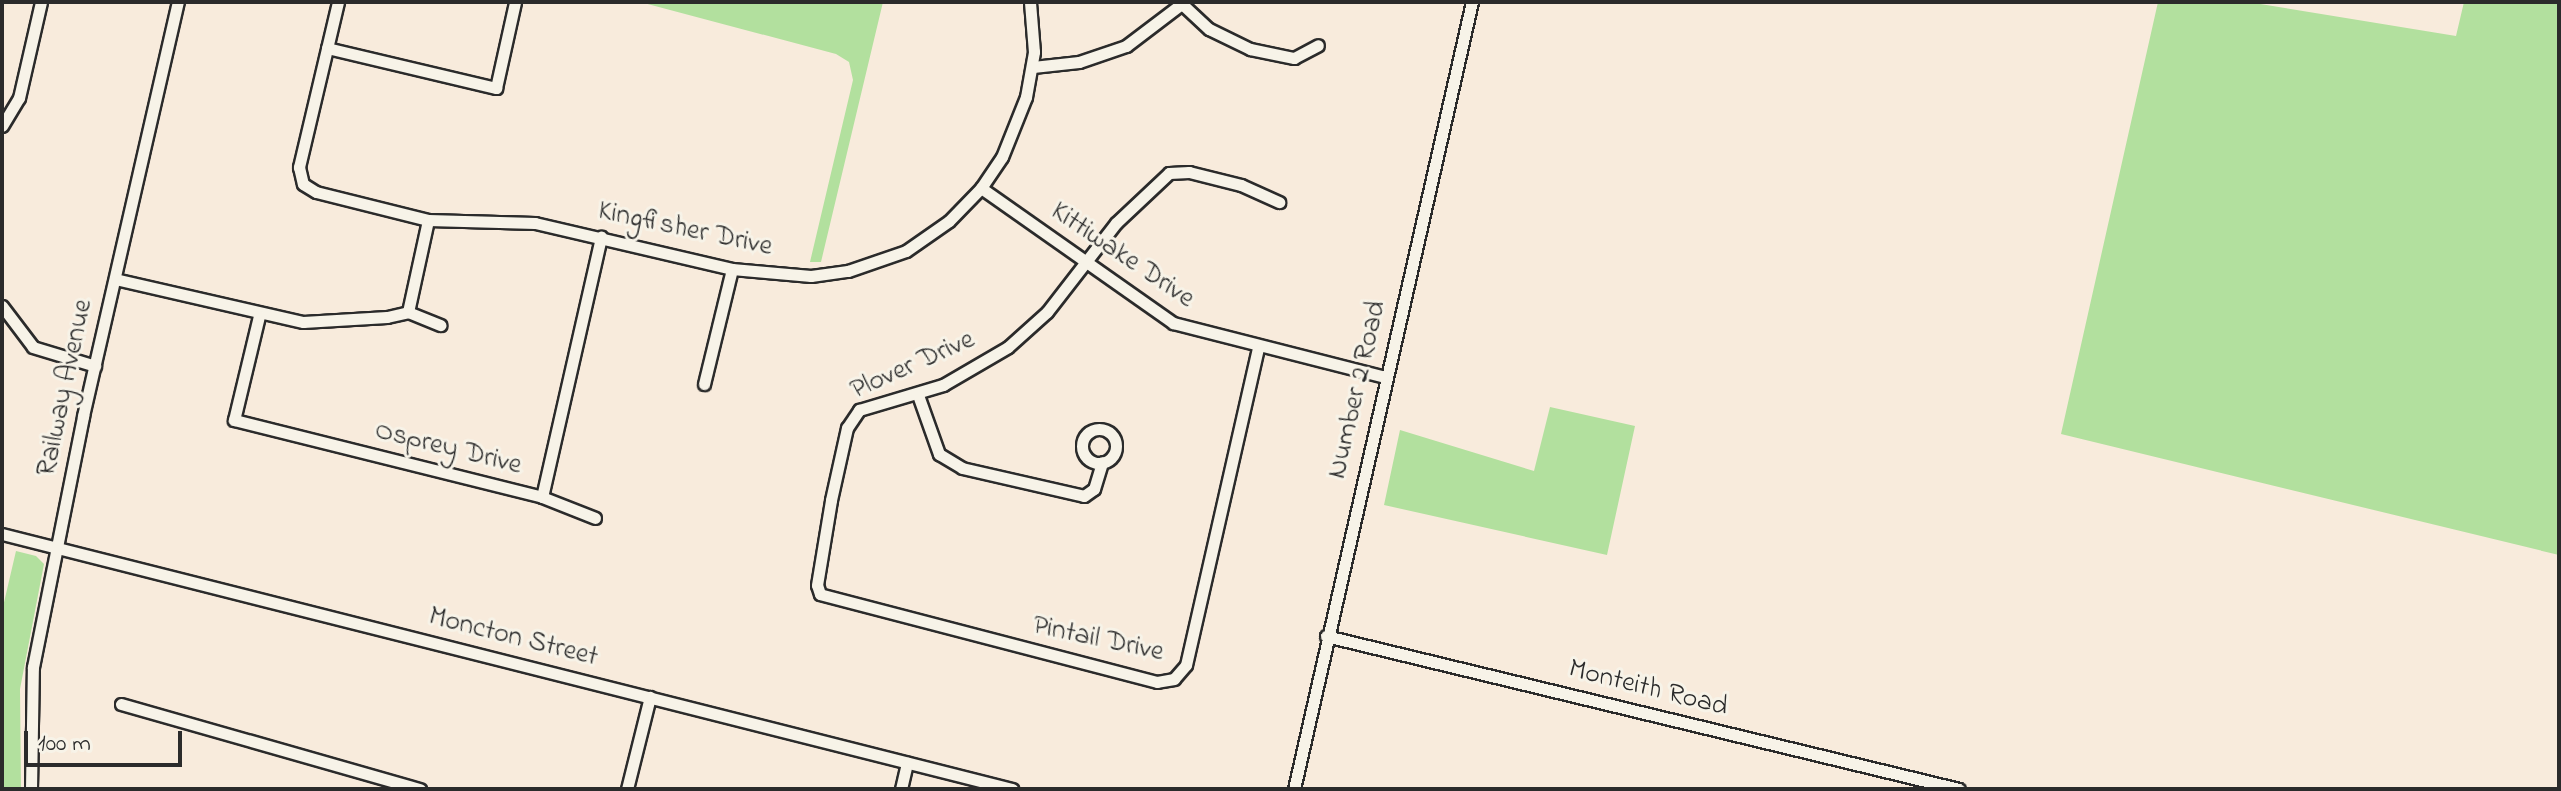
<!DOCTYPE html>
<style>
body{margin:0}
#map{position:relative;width:2561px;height:791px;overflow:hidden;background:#f8ebdc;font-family:"Indie Flower",sans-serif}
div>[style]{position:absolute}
.green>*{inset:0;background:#b2e09e}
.roads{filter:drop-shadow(2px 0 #2b2b2b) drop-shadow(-2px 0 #2b2b2b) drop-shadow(0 2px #2b2b2b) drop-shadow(0 -2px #2b2b2b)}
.minor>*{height:11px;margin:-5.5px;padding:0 5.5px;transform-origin:5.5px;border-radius:5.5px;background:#f7f3e8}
.minor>.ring{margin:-5.5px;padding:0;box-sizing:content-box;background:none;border:11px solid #f7f3e8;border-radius:50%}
span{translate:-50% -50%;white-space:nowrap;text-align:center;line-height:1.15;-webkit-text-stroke:6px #f7f3e8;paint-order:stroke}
.street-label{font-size:28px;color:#2b2b2b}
.frame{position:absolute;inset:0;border:4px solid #2b2b2b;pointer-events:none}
.scale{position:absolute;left:24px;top:731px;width:158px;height:36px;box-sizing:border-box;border:4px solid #2b2b2b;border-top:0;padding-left:10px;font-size:24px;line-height:28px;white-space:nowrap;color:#2b2b2b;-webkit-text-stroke:6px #f7f3e8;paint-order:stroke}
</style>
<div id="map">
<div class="green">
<div style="clip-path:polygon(640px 2px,883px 2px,821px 262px,810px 262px,853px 80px,849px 62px,836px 54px)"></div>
<div style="clip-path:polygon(2158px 2px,2248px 2px,2456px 36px,2464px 2px,2559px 2px,2559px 555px,2061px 434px)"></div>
<div style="clip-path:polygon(1550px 407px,1635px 426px,1607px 555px,1384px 505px,1400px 430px,1534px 471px)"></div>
<div style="clip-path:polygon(16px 551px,36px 556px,44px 564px,20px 689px,21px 789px,2px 789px,2px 611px)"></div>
</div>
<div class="roads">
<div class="minor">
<div style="left:338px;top:2px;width:170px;rotate:103.3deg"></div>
<div style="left:299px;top:167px;width:17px;rotate:77deg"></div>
<div style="left:303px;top:184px;width:15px;rotate:32deg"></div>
<div style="left:316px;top:192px;width:115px;rotate:14deg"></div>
<div style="left:428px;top:220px;width:107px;rotate:1.6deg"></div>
<div style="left:535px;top:223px;width:202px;rotate:13.1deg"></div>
<div style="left:732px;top:269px;width:79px;rotate:5.1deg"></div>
<div style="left:811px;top:276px;width:37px;rotate:-8deg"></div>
<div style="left:848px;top:271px;width:61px;rotate:-19deg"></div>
<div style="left:906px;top:251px;width:52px;rotate:-34.9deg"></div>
<div style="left:949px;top:221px;width:46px;rotate:-45.9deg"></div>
<div style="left:981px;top:188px;width:37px;rotate:-56deg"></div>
<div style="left:1002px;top:157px;width:65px;rotate:-68.2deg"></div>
<div style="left:1026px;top:97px;width:46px;rotate:-79.9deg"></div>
<div style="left:1034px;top:52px;width:50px;rotate:-94.6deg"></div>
<div style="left:1182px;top:4px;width:37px;rotate:43deg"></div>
<div style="left:1209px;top:29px;width:46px;rotate:26deg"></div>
<div style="left:1250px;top:49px;width:45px;rotate:11.6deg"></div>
<div style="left:1294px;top:58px;width:27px;rotate:-28deg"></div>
<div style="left:327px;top:48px;width:174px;rotate:13.3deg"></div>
<div style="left:496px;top:88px;width:88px;rotate:-77.5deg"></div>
<div style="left:1033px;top:67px;width:46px;rotate:-6.2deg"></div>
<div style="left:1079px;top:62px;width:50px;rotate:-18.8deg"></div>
<div style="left:1126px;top:46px;width:73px;rotate:-37.2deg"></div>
<div style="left:2px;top:126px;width:33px;rotate:-59deg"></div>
<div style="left:19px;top:98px;width:98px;rotate:-77.1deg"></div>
<div style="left:981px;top:188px;width:235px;rotate:35.1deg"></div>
<div style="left:1173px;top:323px;width:219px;rotate:14.3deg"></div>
<div style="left:115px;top:279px;width:193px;rotate:12.9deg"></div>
<div style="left:303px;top:322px;width:84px;rotate:-3.4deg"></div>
<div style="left:387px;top:317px;width:22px;rotate:-13deg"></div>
<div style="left:408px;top:312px;width:94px;rotate:-77.7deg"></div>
<div style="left:2px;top:306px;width:51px;rotate:52.9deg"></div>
<div style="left:33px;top:347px;width:65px;rotate:17deg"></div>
<div style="left:408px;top:312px;width:35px;rotate:22deg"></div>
<div style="left:259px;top:316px;width:107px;rotate:103.5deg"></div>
<div style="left:234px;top:420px;width:317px;rotate:14deg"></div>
<div style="left:542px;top:497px;width:57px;rotate:21.6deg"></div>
<div style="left:1258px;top:348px;width:325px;rotate:102.8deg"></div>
<div style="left:1186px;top:665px;width:18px;rotate:131deg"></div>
<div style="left:1174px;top:679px;width:17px;rotate:170deg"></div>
<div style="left:1157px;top:682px;width:348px;rotate:-165.4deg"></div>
<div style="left:820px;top:594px;width:9px;rotate:-108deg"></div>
<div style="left:817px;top:585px;width:86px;rotate:-80.6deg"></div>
<div style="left:831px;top:500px;width:74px;rotate:-77.5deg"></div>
<div style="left:847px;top:428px;width:22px;rotate:-56deg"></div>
<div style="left:859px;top:410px;width:88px;rotate:-16.6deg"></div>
<div style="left:943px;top:385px;width:75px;rotate:-30.3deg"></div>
<div style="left:1008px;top:347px;width:52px;rotate:-41.9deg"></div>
<div style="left:1047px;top:312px;width:113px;rotate:-52.2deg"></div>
<div style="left:1116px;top:223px;width:73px;rotate:-43.3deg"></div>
<div style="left:1169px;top:173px;width:20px;rotate:-3deg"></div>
<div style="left:1189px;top:172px;width:54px;rotate:14deg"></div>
<div style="left:1241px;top:185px;width:42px;rotate:24.1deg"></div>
<div style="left:704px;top:384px;width:118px;rotate:-76.3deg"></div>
<div style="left:918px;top:395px;width:63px;rotate:70.4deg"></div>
<div style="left:939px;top:454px;width:27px;rotate:31deg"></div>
<div style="left:962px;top:468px;width:125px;rotate:12.9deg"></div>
<div style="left:1084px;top:496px;width:12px;rotate:-35deg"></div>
<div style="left:1094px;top:489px;width:28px;rotate:-73deg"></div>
<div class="ring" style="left:1082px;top:429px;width:23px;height:23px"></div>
<div style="left:542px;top:497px;width:267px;rotate:-77.2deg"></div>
<div style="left:2px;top:534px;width:1042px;rotate:14.17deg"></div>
<div style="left:1326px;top:636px;width:651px;rotate:13.59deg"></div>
<div style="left:121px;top:704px;width:311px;rotate:15.9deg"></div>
<div style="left:31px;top:789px;width:122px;rotate:-89.1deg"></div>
<div style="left:33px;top:667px;width:256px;rotate:-78.7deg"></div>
<div style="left:83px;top:416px;width:425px;rotate:-77.1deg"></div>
<div style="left:627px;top:789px;width:95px;rotate:-76deg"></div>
<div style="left:901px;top:789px;width:27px;rotate:-77deg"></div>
<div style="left:1294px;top:789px;width:807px;rotate:-77.26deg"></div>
</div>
</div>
<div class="street-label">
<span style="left:685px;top:230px;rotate:12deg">Kingfisher Drive</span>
<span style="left:1122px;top:256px;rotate:34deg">Kittiwake Drive</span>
<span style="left:913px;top:366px;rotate:-24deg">Plover Drive</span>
<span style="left:66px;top:388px;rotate:-78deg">Railway Avenue</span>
<span style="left:1358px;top:390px;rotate:-77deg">Number 2 Road</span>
<span style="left:448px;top:449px;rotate:14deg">Osprey Drive</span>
<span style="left:513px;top:638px;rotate:14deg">Moncton Street</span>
<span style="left:1098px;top:640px;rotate:12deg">Pintail Drive</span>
<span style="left:1648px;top:689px;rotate:14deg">Monteith Road</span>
</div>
<div class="frame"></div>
<div class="scale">100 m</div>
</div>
